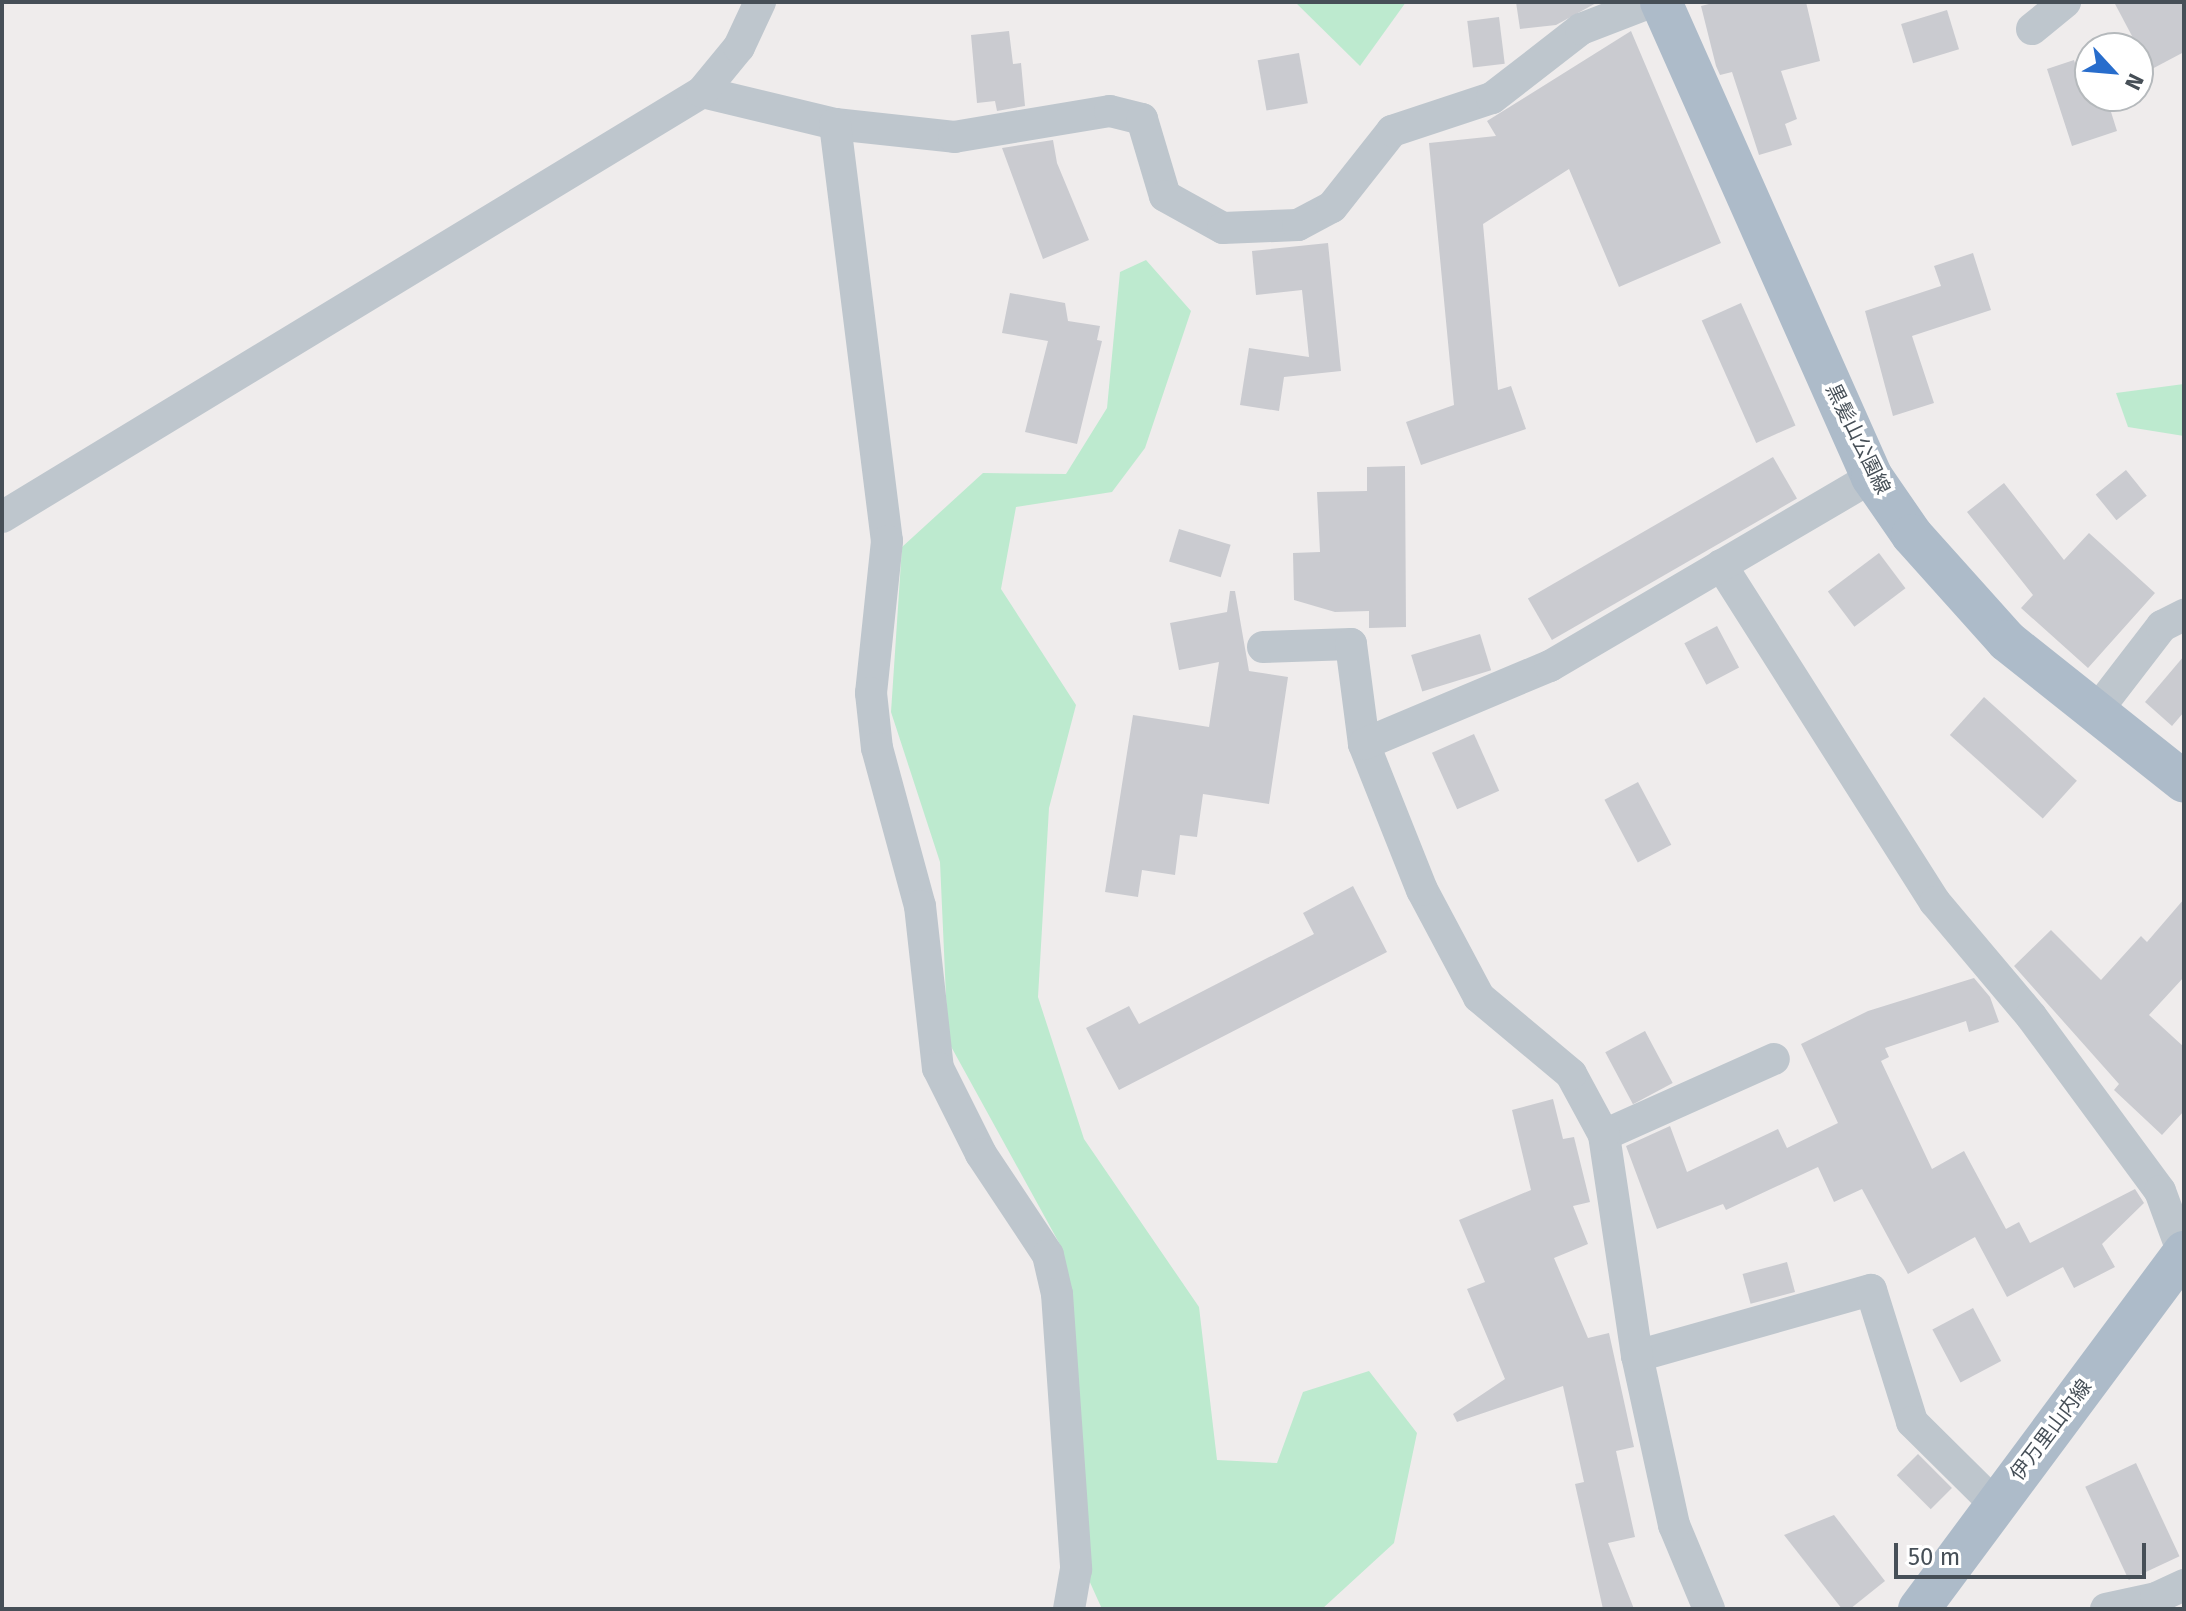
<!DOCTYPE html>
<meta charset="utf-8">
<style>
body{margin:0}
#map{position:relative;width:2186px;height:1611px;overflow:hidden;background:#efecec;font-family:"Fira Sans","Noto Sans JP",sans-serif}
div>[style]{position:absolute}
.green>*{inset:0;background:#bdeacf}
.building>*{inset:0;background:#cacbd0;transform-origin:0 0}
.minor>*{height:32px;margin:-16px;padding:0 16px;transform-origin:16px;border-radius:16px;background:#bec6cd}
.major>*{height:42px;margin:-21px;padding:0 21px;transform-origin:21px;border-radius:21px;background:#adbbc9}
span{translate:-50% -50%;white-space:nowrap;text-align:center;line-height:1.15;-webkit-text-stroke:7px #fff;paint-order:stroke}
.street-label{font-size:20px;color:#464f57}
.frame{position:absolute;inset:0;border:4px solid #464f57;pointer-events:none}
.north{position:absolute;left:2074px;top:32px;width:80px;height:80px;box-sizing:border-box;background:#fff;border:2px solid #b5b9bc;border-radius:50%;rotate:116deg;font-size:22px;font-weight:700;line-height:32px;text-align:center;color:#464f57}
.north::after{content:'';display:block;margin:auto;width:28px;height:36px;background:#286dcc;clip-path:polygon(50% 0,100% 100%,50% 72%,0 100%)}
.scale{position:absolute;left:1894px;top:1543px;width:252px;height:36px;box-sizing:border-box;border:4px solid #464f57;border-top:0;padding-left:10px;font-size:24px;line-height:28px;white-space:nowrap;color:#464f57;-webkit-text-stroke:6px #fff;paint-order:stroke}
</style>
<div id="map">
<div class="green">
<div style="clip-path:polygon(1295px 2px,1406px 2px,1360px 66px)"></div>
<div style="clip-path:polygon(1146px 260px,1191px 311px,1145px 448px,1112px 492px,1016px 507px,1001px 589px,1076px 705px,1049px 808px,1038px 997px,1084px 1139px,1199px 1307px,1217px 1460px,1277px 1463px,1303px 1392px,1369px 1371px,1417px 1433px,1394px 1543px,1322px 1609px,1102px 1609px,1088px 1578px,1063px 1250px,948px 1041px,940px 862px,891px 712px,902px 547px,983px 473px,1066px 474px,1107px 408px,1120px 272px)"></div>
<div style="clip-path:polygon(2184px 384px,2184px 436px,2128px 427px,2116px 393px)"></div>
</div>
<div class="building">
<div style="clip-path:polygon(1516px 2px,1598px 2px,1556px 25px,1520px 29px)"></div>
<div style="clip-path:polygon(1717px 2px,1806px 2px,1820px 61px,1781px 71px,1797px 119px,1785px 124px,1792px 145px,1759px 155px,1732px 72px,1720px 75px,1716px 66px,1701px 6px)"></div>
<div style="clip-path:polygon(2114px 2px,2184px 2px,2184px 52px,2150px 70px)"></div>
<div style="left:1947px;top:10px;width:41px;height:48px;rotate:73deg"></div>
<div style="left:1499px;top:17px;width:47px;height:32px;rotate:83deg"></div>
<div style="clip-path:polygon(1009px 31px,1013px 64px,1021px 63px,1025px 106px,997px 111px,995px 101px,977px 103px,971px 35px)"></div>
<div style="clip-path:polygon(1631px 31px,1721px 243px,1619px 287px,1569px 169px,1483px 224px,1498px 390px,1511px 386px,1526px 429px,1421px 465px,1406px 422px,1454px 405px,1429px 143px,1496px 136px,1487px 121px)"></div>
<div style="left:1299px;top:53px;width:51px;height:42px;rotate:80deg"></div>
<div style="clip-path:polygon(2074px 60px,2082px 85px,2090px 82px,2090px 96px,2106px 96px,2117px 131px,2072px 146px,2047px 69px)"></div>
<div style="clip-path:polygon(1053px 140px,1057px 163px,1089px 240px,1043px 259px,1002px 148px)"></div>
<div style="clip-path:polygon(1328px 243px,1341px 371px,1284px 377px,1279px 411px,1240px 405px,1249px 348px,1309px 357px,1302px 290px,1256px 295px,1252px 251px)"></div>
<div style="clip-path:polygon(1973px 253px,1991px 310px,1912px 336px,1934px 403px,1893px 416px,1865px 311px,1941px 286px,1934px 266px)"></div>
<div style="clip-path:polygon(1010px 293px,1065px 303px,1068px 321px,1100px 326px,1097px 340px,1102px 341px,1077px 444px,1025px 432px,1048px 341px,1002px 333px)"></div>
<div style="left:1741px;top:303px;width:134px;height:43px;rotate:66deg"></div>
<div style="left:1773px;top:457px;width:48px;height:283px;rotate:60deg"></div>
<div style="clip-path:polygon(1405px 466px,1406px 627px,1369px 628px,1369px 611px,1335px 612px,1294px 600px,1293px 553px,1320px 552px,1317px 492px,1367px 491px,1367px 467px)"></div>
<div style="left:2126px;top:470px;width:33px;height:39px;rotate:51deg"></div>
<div style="clip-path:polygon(2004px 483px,2064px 560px,2089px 533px,2155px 593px,2088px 668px,2021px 608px,2033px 595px,1967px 512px)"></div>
<div style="left:1179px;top:529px;width:54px;height:34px;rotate:17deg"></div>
<div style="left:1879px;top:553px;width:44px;height:64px;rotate:53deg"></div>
<div style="clip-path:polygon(1230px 591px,1235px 591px,1249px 671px,1288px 677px,1269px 804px,1203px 794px,1197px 837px,1180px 835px,1175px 875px,1142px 870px,1138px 897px,1105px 892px,1133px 715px,1209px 727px,1219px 662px,1179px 670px,1170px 623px,1227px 612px)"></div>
<div style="left:1717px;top:626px;width:47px;height:37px;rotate:62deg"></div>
<div style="left:1480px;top:634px;width:38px;height:72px;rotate:73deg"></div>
<div style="clip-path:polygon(2184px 656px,2184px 712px,2172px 726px,2145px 702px)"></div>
<div style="left:1984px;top:697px;width:125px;height:51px;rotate:42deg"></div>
<div style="left:1474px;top:734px;width:62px;height:46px;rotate:66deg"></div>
<div style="left:1638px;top:782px;width:71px;height:38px;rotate:62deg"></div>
<div style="clip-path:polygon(1353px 886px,1387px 952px,1119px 1090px,1086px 1028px,1129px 1006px,1139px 1024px,1314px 934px,1303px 913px)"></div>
<div style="clip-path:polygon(2184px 899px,2184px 977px,2149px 1015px,2184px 1047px,2184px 1111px,2162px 1135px,2114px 1090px,2119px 1084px,2014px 966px,2051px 930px,2101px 980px,2141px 936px,2147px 942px)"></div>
<div style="clip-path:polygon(1974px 978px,1990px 997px,1999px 1022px,1969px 1032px,1966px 1021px,1885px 1048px,1889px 1057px,1881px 1061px,1932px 1169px,1964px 1151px,2006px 1229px,2019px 1222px,2030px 1243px,2135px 1189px,2144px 1203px,2102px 1244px,2115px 1267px,2074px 1288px,2063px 1267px,2007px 1297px,1975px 1237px,1908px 1274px,1862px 1189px,1834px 1202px,1818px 1167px,1726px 1210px,1723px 1204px,1657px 1229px,1626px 1146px,1670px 1126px,1687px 1172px,1778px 1129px,1787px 1148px,1838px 1123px,1801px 1044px,1868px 1011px)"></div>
<div style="left:1645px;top:1031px;width:59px;height:45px;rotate:62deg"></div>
<div style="clip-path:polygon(1553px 1099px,1563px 1139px,1574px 1137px,1590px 1202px,1573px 1206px,1588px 1244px,1554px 1258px,1588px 1338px,1609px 1333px,1634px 1447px,1616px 1451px,1635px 1537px,1608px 1543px,1634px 1609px,1603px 1609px,1575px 1484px,1584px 1482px,1563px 1386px,1457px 1422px,1453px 1414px,1505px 1379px,1467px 1289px,1485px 1282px,1459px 1220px,1531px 1190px,1512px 1110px)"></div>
<div style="left:1787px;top:1262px;width:31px;height:46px;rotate:75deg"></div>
<div style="left:1973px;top:1308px;width:60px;height:46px;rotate:62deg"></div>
<div style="left:1918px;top:1454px;width:48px;height:30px;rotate:45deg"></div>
<div style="left:2136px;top:1463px;width:103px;height:56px;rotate:65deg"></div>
<div style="clip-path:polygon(1834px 1515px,1885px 1581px,1850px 1609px,1842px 1609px,1784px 1535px)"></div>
</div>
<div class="minor">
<div style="left:2032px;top:29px;width:43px;rotate:-39.3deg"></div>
<div style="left:702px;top:92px;width:137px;rotate:13.5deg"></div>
<div style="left:835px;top:124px;width:120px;rotate:6.2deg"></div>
<div style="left:954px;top:137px;width:158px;rotate:-9.5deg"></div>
<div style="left:1110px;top:111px;width:33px;rotate:14deg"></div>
<div style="left:1142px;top:119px;width:80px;rotate:73.4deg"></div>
<div style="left:1165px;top:196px;width:66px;rotate:28.9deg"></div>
<div style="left:1223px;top:228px;width:75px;rotate:-2.3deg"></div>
<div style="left:1298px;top:225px;width:38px;rotate:-28deg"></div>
<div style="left:1332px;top:207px;width:97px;rotate:-51.7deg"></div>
<div style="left:1392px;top:131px;width:105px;rotate:-18.3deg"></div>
<div style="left:1492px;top:98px;width:113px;rotate:-37.8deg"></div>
<div style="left:1581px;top:29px;width:75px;rotate:-21.1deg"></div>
<div style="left:835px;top:124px;width:420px;rotate:82.9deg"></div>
<div style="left:887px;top:541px;width:153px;rotate:96deg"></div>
<div style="left:871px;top:693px;width:55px;rotate:83.8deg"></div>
<div style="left:877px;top:748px;width:164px;rotate:74.8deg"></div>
<div style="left:920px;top:906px;width:163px;rotate:83.7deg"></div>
<div style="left:938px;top:1068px;width:96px;rotate:63.4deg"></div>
<div style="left:981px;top:1154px;width:121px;rotate:56.4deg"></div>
<div style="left:1048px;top:1255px;width:40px;rotate:77deg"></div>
<div style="left:1057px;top:1294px;width:276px;rotate:86deg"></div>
<div style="left:1076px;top:1569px;width:41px;rotate:99.9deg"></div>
<div style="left:2px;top:517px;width:819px;rotate:-31.26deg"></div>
<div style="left:702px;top:92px;width:58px;rotate:-50.6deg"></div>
<div style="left:739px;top:47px;width:50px;rotate:-65deg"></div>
<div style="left:1721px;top:565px;width:399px;rotate:57.6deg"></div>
<div style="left:1935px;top:902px;width:149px;rotate:49.9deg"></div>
<div style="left:2031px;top:1016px;width:217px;rotate:53.6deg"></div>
<div style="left:2160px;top:1191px;width:69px;rotate:69.7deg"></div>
<div style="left:1263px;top:647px;width:88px;rotate:-2deg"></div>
<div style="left:1351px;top:644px;width:101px;rotate:82.6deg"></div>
<div style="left:2095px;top:713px;width:110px;rotate:-52.4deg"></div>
<div style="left:2162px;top:626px;width:25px;rotate:-27deg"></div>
<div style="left:1604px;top:1135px;width:186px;rotate:-24.1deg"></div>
<div style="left:1637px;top:1356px;width:243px;rotate:-15.8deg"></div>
<div style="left:1871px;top:1290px;width:138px;rotate:72.7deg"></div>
<div style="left:1912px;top:1422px;width:118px;rotate:44.7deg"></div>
<div style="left:1709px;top:1609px;width:91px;rotate:-112.6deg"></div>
<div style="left:1674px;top:1525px;width:173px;rotate:-102.3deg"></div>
<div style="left:1637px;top:1356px;width:223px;rotate:-98.5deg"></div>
<div style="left:1604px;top:1135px;width:69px;rotate:-118.4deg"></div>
<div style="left:1571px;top:1074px;width:120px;rotate:-140.1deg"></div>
<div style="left:1479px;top:997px;width:121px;rotate:-118deg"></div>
<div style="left:1422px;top:890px;width:157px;rotate:-111.7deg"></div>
<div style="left:1364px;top:744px;width:202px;rotate:-22.8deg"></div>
<div style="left:1550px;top:666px;width:373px;rotate:-30.4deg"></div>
<div style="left:2106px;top:1609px;width:51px;rotate:-12.4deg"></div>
<div style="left:2156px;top:1598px;width:31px;rotate:-25deg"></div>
</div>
<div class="major">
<div style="left:1661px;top:2px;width:520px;rotate:66.05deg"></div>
<div style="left:1872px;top:477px;width:70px;rotate:55.4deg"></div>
<div style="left:1912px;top:535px;width:142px;rotate:48.1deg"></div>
<div style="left:2007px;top:641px;width:226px;rotate:38.5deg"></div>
<div style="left:1919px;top:1609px;width:445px;rotate:-53.4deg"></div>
</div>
<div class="street-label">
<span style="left:1858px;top:439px;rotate:64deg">黒髪山公園線</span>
<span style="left:2051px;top:1430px;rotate:-53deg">伊万里山内線</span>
</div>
<div class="frame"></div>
<div class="north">N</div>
<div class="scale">50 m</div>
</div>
